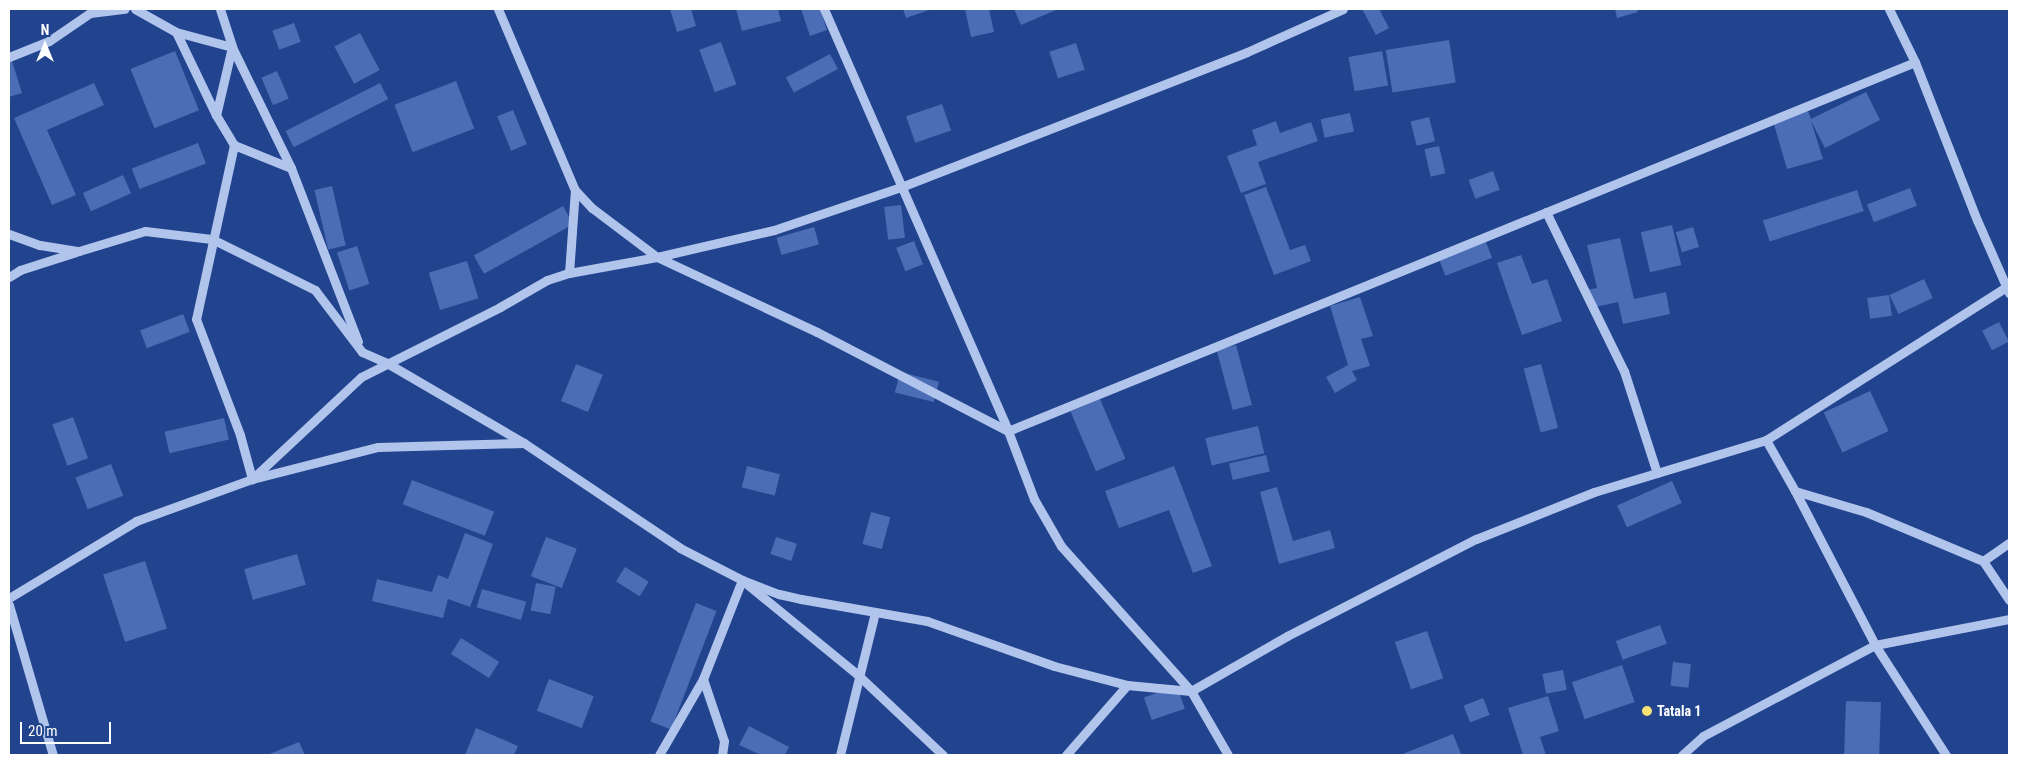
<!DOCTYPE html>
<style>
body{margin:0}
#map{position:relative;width:2018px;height:764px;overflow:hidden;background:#22448e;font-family:"Roboto Condensed",sans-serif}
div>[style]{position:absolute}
.building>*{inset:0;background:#4b6db5;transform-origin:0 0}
.minor>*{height:9px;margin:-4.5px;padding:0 4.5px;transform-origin:4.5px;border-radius:4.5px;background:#b1c4ec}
.dots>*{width:14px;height:14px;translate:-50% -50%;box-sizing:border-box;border:2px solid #22448e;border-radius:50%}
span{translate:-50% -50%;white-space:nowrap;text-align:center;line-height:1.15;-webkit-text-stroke:4.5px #22448e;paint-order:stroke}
.poi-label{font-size:14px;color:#fff;font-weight:700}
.left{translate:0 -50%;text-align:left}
.frame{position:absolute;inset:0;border:10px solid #fff;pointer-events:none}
.north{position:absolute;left:20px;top:20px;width:50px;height:50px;-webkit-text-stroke:4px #22448e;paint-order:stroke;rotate:0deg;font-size:14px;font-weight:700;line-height:20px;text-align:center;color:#fff}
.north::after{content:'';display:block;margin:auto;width:18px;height:22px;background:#fff;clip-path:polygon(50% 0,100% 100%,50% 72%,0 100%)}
.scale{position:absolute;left:20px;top:722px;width:91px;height:22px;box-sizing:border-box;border:2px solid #fff;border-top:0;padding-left:6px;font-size:15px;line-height:18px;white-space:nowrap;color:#fff;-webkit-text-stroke:4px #22448e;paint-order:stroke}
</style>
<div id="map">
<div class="building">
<div style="clip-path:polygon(670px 9px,691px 9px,696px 26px,677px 32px)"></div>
<div style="clip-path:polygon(736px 9px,778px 9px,781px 21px,742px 31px)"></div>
<div style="clip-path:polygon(801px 9px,820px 9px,827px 30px,810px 36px)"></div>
<div style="clip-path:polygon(903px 9px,932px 9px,906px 18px)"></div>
<div style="clip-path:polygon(965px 9px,989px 9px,994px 32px,971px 37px)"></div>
<div style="clip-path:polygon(1014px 9px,1058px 9px,1021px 25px)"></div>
<div style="clip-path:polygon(1362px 9px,1379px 9px,1389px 28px,1376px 35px)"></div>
<div style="clip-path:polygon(1615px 9px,1637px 9px,1638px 12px,1617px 18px)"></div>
<div style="left:294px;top:23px;width:20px;height:23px;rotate:70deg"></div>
<div style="left:360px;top:33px;width:42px;height:29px;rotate:62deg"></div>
<div style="left:1449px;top:40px;width:43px;height:64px;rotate:81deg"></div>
<div style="left:721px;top:42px;width:45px;height:23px;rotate:70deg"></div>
<div style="left:1076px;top:43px;width:28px;height:28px;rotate:72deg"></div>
<div style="left:175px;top:51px;width:64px;height:48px;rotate:68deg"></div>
<div style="left:1382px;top:51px;width:35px;height:34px;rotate:80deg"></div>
<div style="left:830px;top:54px;width:17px;height:50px;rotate:62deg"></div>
<div style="clip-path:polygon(12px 61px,22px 93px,9px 97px,9px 62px)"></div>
<div style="left:277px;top:71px;width:30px;height:17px;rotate:67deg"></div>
<div style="left:456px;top:81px;width:51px;height:66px;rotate:69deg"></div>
<div style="clip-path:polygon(94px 83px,104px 105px,47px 130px,76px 195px,52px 205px,14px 118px)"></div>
<div style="left:380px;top:83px;width:18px;height:106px;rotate:63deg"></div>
<div style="clip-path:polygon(1866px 92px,1880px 120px,1825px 148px,1811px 121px,1823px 159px,1787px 169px,1773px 121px,1808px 111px,1811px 119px)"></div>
<div style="left:942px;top:104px;width:28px;height:38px;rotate:71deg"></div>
<div style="left:513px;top:110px;width:37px;height:17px;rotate:68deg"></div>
<div style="left:1350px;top:113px;width:19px;height:30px;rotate:78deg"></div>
<div style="left:1429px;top:117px;width:25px;height:19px;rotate:76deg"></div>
<div style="clip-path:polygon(1276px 121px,1280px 133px,1311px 122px,1318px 141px,1258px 162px,1266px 184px,1241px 193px,1227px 156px,1257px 145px,1252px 130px)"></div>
<div style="left:198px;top:143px;width:22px;height:71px;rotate:69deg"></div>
<div style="left:1439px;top:146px;width:28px;height:15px;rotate:77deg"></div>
<div style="left:1493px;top:171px;width:20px;height:26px;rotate:70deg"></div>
<div style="left:123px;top:175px;width:20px;height:44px;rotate:66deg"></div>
<div style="left:332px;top:186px;width:61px;height:18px;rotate:77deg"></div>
<div style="clip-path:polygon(1266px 187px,1290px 250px,1305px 245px,1311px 261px,1274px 275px,1244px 195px)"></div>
<div style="left:1910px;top:188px;width:19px;height:46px;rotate:69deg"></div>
<div style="left:1857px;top:190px;width:22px;height:99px;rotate:72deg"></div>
<div style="left:901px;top:205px;width:33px;height:17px;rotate:83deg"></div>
<div style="left:563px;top:206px;width:21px;height:102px;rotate:61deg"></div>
<div style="left:1672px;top:225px;width:41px;height:32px;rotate:77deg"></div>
<div style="left:814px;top:227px;width:18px;height:39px;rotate:74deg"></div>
<div style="left:1693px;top:227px;width:21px;height:18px;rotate:73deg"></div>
<div style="clip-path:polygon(1620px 238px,1634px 299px,1666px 292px,1670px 314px,1623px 324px,1618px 302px,1591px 308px,1587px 290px,1597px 288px,1587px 245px)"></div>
<div style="left:914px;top:241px;width:25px;height:19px;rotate:69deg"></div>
<div style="left:1486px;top:242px;width:17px;height:50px;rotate:69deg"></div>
<div style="left:357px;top:246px;width:40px;height:21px;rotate:72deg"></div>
<div style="clip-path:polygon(1521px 255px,1532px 284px,1547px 279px,1562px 321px,1522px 335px,1497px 263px)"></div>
<div style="left:467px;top:261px;width:39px;height:40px;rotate:73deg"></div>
<div style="left:1924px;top:279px;width:21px;height:38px;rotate:65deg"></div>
<div style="left:1889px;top:295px;width:21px;height:22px;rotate:82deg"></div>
<div style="clip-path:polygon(1360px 297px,1373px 336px,1361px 339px,1370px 366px,1352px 371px,1357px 380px,1335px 393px,1326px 377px,1348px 365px,1330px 306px)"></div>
<div style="left:183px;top:314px;width:19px;height:46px;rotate:69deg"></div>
<div style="left:1999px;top:322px;width:22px;height:19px;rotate:63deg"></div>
<div style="left:1236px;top:345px;width:62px;height:20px;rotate:75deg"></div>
<div style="left:576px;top:364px;width:29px;height:40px;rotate:22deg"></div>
<div style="left:1541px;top:364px;width:66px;height:18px;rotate:75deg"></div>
<div style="left:900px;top:372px;width:40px;height:21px;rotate:14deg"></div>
<div style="left:1870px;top:391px;width:44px;height:51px;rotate:65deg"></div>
<div style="left:1100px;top:399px;width:65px;height:32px;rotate:67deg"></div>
<div style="left:73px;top:417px;width:44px;height:22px;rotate:70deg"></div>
<div style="left:224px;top:418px;width:22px;height:61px;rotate:77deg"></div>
<div style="left:1258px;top:426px;width:28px;height:54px;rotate:77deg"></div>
<div style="left:1266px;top:455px;width:17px;height:38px;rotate:77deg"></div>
<div style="left:111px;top:464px;width:34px;height:38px;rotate:69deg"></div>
<div style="left:747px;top:466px;width:34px;height:22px;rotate:14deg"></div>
<div style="clip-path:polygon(1174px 466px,1212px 566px,1193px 573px,1169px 510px,1119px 528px,1105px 491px)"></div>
<div style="left:412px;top:480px;width:88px;height:26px;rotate:21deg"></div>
<div style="left:1672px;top:481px;width:24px;height:60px;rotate:66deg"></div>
<div style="clip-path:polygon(1277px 487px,1293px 541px,1330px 530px,1335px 548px,1279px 564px,1260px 492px)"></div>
<div style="left:871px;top:512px;width:20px;height:33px;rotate:15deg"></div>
<div style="clip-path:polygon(465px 533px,493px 544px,470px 607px,448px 599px,443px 618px,372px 601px,377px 579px,432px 592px,438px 575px,448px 579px)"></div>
<div style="left:546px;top:537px;width:33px;height:42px;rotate:21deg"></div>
<div style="left:776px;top:537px;width:22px;height:18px;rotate:18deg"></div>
<div style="left:297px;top:554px;width:32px;height:55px;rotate:74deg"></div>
<div style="left:145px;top:561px;width:71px;height:44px;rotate:72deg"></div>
<div style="left:625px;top:567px;width:28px;height:17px;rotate:32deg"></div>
<div style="left:536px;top:583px;width:20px;height:28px;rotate:11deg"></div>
<div style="left:482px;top:589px;width:46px;height:19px;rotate:16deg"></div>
<div style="left:696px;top:603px;width:22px;height:127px;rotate:21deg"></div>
<div style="left:1660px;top:625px;width:20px;height:47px;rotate:70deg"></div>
<div style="left:1427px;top:631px;width:50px;height:34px;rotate:71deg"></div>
<div style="left:461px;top:638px;width:45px;height:19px;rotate:32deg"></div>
<div style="left:1673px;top:662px;width:18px;height:24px;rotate:6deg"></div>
<div style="left:1622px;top:665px;width:39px;height:53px;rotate:71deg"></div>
<div style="left:1563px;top:670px;width:20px;height:21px;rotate:79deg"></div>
<div style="left:549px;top:679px;width:48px;height:34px;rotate:21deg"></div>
<div style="left:1177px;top:686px;width:24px;height:35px;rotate:71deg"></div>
<div style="clip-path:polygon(1548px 696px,1559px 731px,1540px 737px,1546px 755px,1523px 755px,1508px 708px)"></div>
<div style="left:1483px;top:698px;width:18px;height:21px;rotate:68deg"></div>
<div style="left:1846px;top:701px;width:35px;height:54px;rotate:2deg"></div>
<div style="clip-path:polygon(749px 726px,789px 747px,785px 755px,761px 755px,739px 745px)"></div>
<div style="clip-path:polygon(476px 728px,518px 746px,514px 755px,465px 755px)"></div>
<div style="clip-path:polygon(1453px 734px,1461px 754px,1400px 755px)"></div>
<div style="clip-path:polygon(299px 742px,305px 755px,267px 755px)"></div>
</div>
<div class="minor">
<div style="left:135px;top:9px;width:47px;rotate:29.3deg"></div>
<div style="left:176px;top:32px;width:92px;rotate:64.3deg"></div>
<div style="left:216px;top:115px;width:35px;rotate:59deg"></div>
<div style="left:234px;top:145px;width:61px;rotate:22deg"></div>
<div style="left:220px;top:9px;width:40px;rotate:72deg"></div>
<div style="left:232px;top:47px;width:135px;rotate:64deg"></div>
<div style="left:291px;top:168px;width:186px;rotate:68.9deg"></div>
<div style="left:498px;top:9px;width:197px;rotate:67deg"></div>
<div style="left:575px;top:190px;width:25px;rotate:47deg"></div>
<div style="left:592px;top:208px;width:81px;rotate:37deg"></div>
<div style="left:657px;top:257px;width:177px;rotate:25.1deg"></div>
<div style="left:817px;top:332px;width:215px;rotate:27.4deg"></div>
<div style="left:1008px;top:431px;width:979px;rotate:-22.14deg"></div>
<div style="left:824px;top:9px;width:460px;rotate:66.4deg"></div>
<div style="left:1008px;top:431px;width:73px;rotate:69.1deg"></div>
<div style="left:1034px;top:499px;width:54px;rotate:60.1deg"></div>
<div style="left:1061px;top:546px;width:195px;rotate:48.1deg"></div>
<div style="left:1191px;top:691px;width:111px;rotate:-29.8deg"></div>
<div style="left:1287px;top:636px;width:212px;rotate:-27.2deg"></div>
<div style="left:1476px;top:539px;width:127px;rotate:-21.7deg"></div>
<div style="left:1594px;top:492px;width:66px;rotate:-16.8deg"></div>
<div style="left:1889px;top:9px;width:59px;rotate:63.9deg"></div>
<div style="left:1915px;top:62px;width:170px;rotate:68.6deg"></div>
<div style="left:1977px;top:220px;width:80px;rotate:66.3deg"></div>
<div style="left:90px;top:13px;width:35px;rotate:-7deg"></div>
<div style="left:176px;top:32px;width:58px;rotate:15deg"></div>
<div style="left:232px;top:47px;width:70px;rotate:103.2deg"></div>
<div style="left:9px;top:57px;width:43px;rotate:-21.8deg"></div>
<div style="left:49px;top:41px;width:50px;rotate:-34.3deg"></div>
<div style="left:90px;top:13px;width:4px;rotate:-63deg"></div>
<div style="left:234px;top:145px;width:178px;rotate:102.3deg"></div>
<div style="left:196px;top:319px;width:124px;rotate:69.2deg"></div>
<div style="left:240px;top:435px;width:46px;rotate:74.7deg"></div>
<div style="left:252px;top:479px;width:149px;rotate:-43.1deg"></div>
<div style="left:361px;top:377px;width:156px;rotate:-26.7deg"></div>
<div style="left:500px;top:307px;width:54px;rotate:-29.9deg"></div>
<div style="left:547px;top:280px;width:23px;rotate:-18deg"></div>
<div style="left:569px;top:273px;width:89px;rotate:-10.3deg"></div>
<div style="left:657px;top:257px;width:120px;rotate:-13deg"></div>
<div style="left:774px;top:230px;width:134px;rotate:-18.7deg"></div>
<div style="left:901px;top:187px;width:371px;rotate:-21.3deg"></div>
<div style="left:1247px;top:52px;width:105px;rotate:-24.1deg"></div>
<div style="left:1546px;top:212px;width:177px;rotate:63.9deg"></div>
<div style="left:1624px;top:371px;width:107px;rotate:72.1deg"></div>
<div style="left:1657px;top:473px;width:114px;rotate:-16.8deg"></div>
<div style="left:1766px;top:440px;width:285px;rotate:-32.5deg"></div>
<div style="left:9px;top:234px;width:33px;rotate:20deg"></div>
<div style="left:40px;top:245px;width:39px;rotate:9deg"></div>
<div style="left:79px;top:251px;width:69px;rotate:-16.9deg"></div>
<div style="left:145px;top:231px;width:67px;rotate:6.8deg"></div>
<div style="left:212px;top:239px;width:115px;rotate:26.3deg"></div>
<div style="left:315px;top:290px;width:78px;rotate:52.8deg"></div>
<div style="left:362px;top:352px;width:27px;rotate:24deg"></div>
<div style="left:387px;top:363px;width:159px;rotate:30.3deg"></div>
<div style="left:524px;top:443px;width:188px;rotate:33.9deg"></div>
<div style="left:680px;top:548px;width:70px;rotate:27.3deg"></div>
<div style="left:742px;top:580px;width:40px;rotate:21deg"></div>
<div style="left:779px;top:594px;width:23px;rotate:13deg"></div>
<div style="left:801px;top:599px;width:128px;rotate:9.9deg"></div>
<div style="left:927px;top:621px;width:135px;rotate:19.5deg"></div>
<div style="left:1054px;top:666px;width:75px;rotate:14.6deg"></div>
<div style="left:1127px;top:685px;width:64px;rotate:5.4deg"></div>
<div style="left:1191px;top:691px;width:74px;rotate:60deg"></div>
<div style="left:569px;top:273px;width:83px;rotate:-85.9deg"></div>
<div style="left:9px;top:277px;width:13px;rotate:-32deg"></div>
<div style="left:20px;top:270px;width:59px;rotate:-17.8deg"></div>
<div style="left:1766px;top:440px;width:59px;rotate:60.4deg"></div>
<div style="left:1795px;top:491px;width:174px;rotate:62.5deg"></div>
<div style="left:1875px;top:645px;width:131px;rotate:57.2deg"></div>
<div style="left:1795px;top:491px;width:74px;rotate:16.5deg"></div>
<div style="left:1866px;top:512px;width:127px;rotate:22.7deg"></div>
<div style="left:1983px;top:561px;width:47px;rotate:56.3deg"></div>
<div style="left:1983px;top:561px;width:32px;rotate:-35deg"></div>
<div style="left:9px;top:598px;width:149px;rotate:-31.2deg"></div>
<div style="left:136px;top:521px;width:123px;rotate:-19.9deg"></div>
<div style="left:252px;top:479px;width:130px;rotate:-14.3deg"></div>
<div style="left:378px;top:447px;width:146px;rotate:-1.6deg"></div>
<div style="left:9px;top:605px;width:156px;rotate:73.7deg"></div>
<div style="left:703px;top:679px;width:65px;rotate:71.3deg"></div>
<div style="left:724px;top:741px;width:14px;rotate:98deg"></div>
<div style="left:659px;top:755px;width:88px;rotate:-59.9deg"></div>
<div style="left:703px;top:679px;width:106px;rotate:-68.5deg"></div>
<div style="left:742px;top:580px;width:150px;rotate:39.3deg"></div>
<div style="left:858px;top:675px;width:117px;rotate:43.3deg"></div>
<div style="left:840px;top:755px;width:147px;rotate:-76.2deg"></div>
<div style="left:1066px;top:755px;width:93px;rotate:-48.9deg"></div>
<div style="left:1682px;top:755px;width:28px;rotate:-42deg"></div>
<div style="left:1703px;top:736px;width:195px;rotate:-27.9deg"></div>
<div style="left:1875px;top:645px;width:136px;rotate:-11deg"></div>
</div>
<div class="dots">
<div style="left:1647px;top:711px;background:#f8e273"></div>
</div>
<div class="poi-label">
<span class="left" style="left:1657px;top:711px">Tatala 1</span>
</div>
<div class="frame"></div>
<div class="north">N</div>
<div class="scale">20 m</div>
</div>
